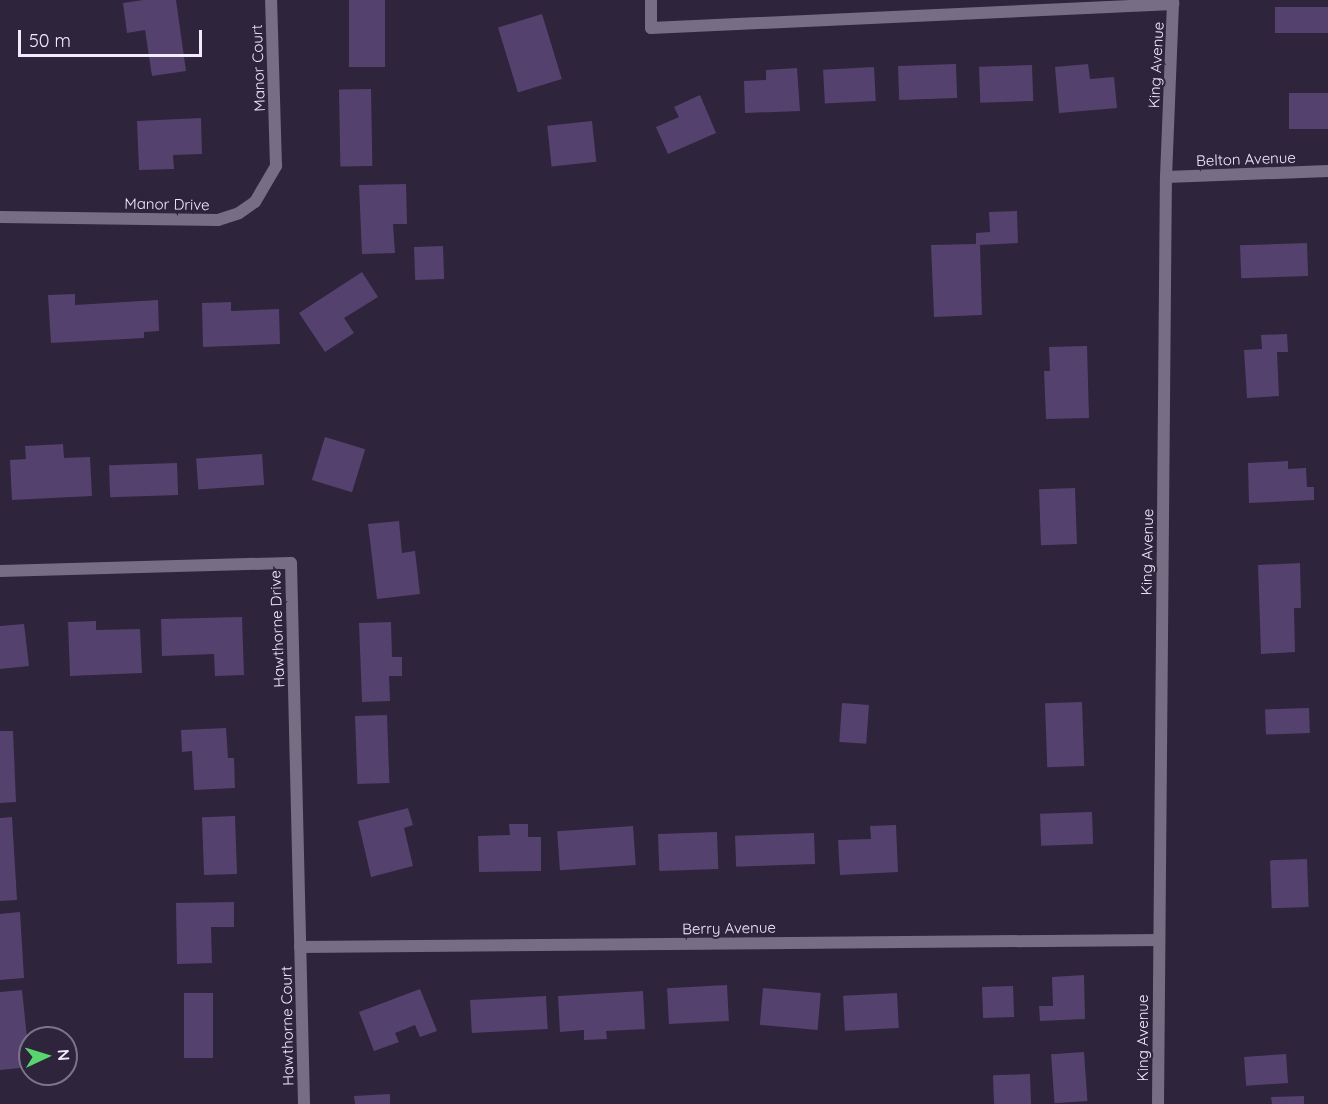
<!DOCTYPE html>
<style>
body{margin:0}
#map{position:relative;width:1328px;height:1104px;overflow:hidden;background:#2e243c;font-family:Quicksand,sans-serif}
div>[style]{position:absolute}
.building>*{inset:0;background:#55416d;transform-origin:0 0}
.street>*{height:12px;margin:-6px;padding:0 6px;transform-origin:6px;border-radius:6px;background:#776e83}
span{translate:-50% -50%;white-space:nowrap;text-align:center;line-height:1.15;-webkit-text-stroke:4.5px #2e243c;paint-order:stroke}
.street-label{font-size:15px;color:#f2ebfc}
.north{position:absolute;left:18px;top:1026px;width:60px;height:60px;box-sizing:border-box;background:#2e243c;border:2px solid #7c7489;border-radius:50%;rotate:86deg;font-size:16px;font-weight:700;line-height:24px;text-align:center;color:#f2ebfc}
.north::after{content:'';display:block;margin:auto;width:21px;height:27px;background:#58d56f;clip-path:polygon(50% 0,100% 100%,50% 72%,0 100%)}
.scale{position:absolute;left:18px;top:30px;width:184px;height:27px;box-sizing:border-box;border:3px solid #f2ebfc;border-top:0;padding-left:8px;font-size:18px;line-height:21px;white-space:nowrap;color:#f2ebfc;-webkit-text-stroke:4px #2e243c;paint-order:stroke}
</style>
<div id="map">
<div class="building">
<div style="clip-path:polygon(143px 0,176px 0,186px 71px,152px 76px,145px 30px,127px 33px,123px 3px)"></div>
<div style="left:349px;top:0;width:36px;height:67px"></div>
<div style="left:1328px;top:7px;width:26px;height:53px;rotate:90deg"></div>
<div style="left:542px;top:14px;width:68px;height:46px;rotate:73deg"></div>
<div style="left:956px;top:64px;width:34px;height:58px;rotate:88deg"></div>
<div style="clip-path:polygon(1088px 64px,1090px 79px,1114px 77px,1117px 108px,1059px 113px,1055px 67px)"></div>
<div style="left:1032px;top:65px;width:36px;height:53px;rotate:88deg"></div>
<div style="left:874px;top:67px;width:34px;height:51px;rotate:87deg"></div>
<div style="clip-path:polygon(797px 68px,800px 111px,745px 113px,744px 81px,766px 80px,766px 70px)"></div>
<div style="left:371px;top:89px;width:77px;height:32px;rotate:89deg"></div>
<div style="left:1328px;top:93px;width:36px;height:39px;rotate:90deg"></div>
<div style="clip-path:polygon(700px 95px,716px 133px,668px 154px,656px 127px,679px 117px,674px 107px)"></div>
<div style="clip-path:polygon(201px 118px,202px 154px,173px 155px,174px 169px,139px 170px,137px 121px)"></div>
<div style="left:592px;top:121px;width:41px;height:45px;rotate:84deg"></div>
<div style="clip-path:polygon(406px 184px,407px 224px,393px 224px,395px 253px,362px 254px,359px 185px)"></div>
<div style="clip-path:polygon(1017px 211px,1018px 243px,980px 245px,982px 315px,934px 317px,931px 245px,976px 244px,976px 233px,990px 232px,989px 212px)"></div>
<div style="left:1307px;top:243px;width:33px;height:67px;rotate:88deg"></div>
<div style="left:443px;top:246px;width:33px;height:29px;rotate:88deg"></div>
<div style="clip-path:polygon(362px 272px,378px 297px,344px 318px,354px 333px,325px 352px,299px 313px)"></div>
<div style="clip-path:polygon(75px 294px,75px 305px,158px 300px,159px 331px,144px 332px,144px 338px,51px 343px,48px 295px)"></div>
<div style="clip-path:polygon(231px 302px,231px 311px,279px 309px,280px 344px,203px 347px,202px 303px)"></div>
<div style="clip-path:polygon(1287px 334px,1288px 352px,1277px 352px,1279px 396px,1247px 398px,1244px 350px,1262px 349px,1261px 335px)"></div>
<div style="clip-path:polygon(1087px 346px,1089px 418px,1046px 419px,1044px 371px,1050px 371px,1049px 347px)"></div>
<div style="left:325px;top:437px;width:42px;height:45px;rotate:17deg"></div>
<div style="clip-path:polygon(63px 444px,64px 458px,90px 457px,92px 496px,12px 500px,10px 460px,26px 459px,25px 446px)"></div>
<div style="left:262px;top:454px;width:31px;height:66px;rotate:86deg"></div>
<div style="clip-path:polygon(1288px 461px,1288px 469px,1306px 468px,1307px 487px,1314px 487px,1314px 500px,1249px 503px,1248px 463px)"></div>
<div style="left:177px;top:463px;width:32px;height:68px;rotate:88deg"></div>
<div style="left:1075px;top:488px;width:56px;height:36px;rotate:88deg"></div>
<div style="clip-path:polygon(399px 521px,402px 553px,415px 551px,420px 594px,377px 599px,368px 524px)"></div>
<div style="clip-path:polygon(1300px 563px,1301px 608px,1294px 608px,1295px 652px,1261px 654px,1258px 565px)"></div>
<div style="clip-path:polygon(242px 617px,244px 675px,215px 676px,214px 654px,162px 656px,161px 619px)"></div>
<div style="clip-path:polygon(96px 621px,96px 630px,140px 629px,142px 673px,70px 676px,68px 622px)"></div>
<div style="clip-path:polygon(391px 622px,392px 657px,402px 657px,402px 676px,389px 676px,390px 701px,362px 702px,359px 623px)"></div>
<div style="clip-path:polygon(24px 624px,29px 666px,0 669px,0 626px)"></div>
<div style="left:1082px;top:702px;width:64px;height:37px;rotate:88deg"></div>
<div style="left:842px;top:703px;width:27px;height:39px;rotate:4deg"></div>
<div style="left:1309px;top:708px;width:25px;height:44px;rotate:88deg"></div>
<div style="left:387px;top:715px;width:68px;height:32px;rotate:88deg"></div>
<div style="clip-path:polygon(226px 728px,228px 758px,234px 758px,235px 788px,194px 790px,192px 751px,182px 752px,181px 730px)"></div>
<div style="clip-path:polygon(0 731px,13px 731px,16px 802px,0 803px)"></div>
<div style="clip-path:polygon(408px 808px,413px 825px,404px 828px,413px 866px,371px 877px,358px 821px)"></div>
<div style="left:1092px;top:812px;width:32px;height:52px;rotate:88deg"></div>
<div style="left:235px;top:816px;width:58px;height:33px;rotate:88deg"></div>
<div style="clip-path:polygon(12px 817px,17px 900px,0 901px,0 818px)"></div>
<div style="clip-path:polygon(509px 824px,528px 824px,528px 837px,541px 837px,541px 871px,479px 872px,478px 836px,510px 835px)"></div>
<div style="clip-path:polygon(896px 825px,898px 872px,840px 875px,838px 840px,871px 839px,870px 826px)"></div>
<div style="left:633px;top:826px;width:39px;height:76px;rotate:86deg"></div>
<div style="left:717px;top:832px;width:37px;height:59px;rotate:88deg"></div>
<div style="left:814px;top:833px;width:31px;height:79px;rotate:88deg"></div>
<div style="left:1307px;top:859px;width:48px;height:37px;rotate:88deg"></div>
<div style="clip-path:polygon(234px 902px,234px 927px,211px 927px,212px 963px,177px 964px,176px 903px)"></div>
<div style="clip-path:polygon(20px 912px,24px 978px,0 980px,0 914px)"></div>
<div style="clip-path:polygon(1084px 975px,1085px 1019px,1040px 1021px,1039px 1006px,1053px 1006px,1052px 977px)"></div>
<div style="left:727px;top:985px;width:36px;height:60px;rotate:87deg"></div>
<div style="left:1013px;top:986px;width:31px;height:31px;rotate:88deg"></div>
<div style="left:763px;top:988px;width:58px;height:37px;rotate:5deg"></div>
<div style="clip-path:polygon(420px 989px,437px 1031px,420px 1037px,415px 1025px,395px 1033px,399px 1042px,374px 1051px,359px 1012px)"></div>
<div style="clip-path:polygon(22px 990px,30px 1067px,0 1070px,0 992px)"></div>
<div style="clip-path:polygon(643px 991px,645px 1029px,606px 1031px,607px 1039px,584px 1040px,584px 1030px,560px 1032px,558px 996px)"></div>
<div style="left:184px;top:993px;width:29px;height:65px"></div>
<div style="left:897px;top:993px;width:35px;height:54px;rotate:87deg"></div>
<div style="left:546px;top:996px;width:33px;height:76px;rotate:87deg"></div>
<div style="left:1084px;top:1052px;width:49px;height:33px;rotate:86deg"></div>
<div style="left:1286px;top:1054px;width:29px;height:42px;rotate:86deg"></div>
<div style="left:1030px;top:1074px;width:30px;height:37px;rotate:88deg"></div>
<div style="clip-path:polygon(390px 1094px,390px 1104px,355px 1104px,354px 1096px)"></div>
<div style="clip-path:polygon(1304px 1096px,1304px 1104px,1272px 1104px,1271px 1097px)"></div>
</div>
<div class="street">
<div style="left:651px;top:0;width:28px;rotate:90deg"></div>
<div style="left:651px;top:28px;width:523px;rotate:-2.63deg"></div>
<div style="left:1166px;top:177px;width:162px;rotate:-2.1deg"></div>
<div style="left:0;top:217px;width:218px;rotate:0.8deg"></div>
<div style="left:218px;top:220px;width:22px;rotate:-18deg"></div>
<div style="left:239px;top:213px;width:19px;rotate:-35deg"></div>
<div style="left:255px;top:202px;width:42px;rotate:-59.7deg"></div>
<div style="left:276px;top:166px;width:166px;rotate:-91.7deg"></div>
<div style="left:0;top:571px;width:291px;rotate:-1.6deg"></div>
<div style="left:291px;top:563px;width:541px;rotate:88.62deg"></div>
<div style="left:300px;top:947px;width:859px;rotate:-0.47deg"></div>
<div style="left:1158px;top:1104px;width:927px;rotate:-89.51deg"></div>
<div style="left:1166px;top:177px;width:177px;rotate:-87.7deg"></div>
</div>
<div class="street-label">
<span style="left:1156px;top:65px;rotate:-87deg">King Avenue</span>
<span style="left:258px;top:68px;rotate:-92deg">Manor Court</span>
<span style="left:1246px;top:159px;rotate:-2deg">Belton Avenue</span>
<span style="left:167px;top:204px;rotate:1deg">Manor Drive</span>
<span style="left:1147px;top:552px;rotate:-89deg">King Avenue</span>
<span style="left:277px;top:629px;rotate:-92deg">Hawthorne Drive</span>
<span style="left:729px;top:928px;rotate:-1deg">Berry Avenue</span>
<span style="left:287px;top:1026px;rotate:-91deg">Hawthorne Court</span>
<span style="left:1143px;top:1038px;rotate:-90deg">King Avenue</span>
</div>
<div class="north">N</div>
<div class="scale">50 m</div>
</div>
